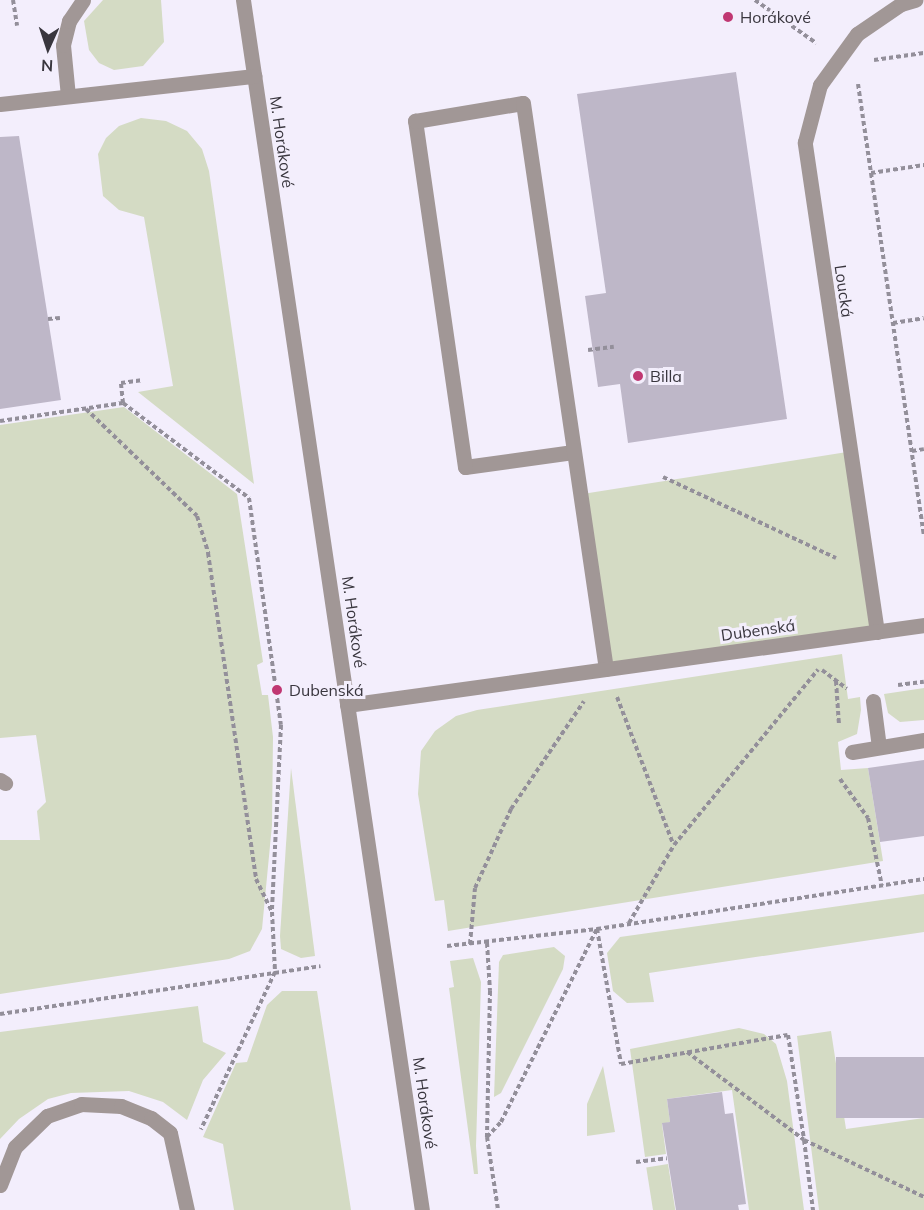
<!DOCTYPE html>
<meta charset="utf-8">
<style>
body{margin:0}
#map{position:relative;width:924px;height:1210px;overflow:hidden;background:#f3eefc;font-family:Mulish,sans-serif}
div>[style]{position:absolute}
.green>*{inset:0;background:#d4dbc4;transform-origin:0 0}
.building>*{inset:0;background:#beb7c8;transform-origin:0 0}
.path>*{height:4px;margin-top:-2px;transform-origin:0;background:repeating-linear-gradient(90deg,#938f9a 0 4.5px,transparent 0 7.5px)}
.minor>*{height:15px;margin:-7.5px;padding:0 7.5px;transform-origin:7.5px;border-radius:7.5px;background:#a19796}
.dots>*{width:16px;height:16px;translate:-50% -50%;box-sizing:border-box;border:3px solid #f3eefc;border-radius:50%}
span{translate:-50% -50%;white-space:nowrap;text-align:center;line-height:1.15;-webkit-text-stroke:6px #f3eefc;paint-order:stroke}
.poi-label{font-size:16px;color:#39363e}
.left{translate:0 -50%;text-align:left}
.street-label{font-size:16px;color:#39363e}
.north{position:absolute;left:18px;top:18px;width:60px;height:60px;-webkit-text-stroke:4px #f3eefc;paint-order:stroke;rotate:183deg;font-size:16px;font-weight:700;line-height:24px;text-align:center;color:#39363e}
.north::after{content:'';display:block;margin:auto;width:21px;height:27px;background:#39363e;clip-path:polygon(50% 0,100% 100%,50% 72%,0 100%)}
</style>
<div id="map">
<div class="green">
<div style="clip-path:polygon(103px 0,161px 0,164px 42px,143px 66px,114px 70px,99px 63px,89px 50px,84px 21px)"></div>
<div style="clip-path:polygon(141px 118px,166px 121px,187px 131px,202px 149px,209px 171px,254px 484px,138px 392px,173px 386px,144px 217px,119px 210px,103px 196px,98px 154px,106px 138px,119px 126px)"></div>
<div style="clip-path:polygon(124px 407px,237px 494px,263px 662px,257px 665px,262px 695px,268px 695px,273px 737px,272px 825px,262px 929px,250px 951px,229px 959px,0 994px,0 840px,40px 840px,37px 811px,46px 802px,36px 735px,0 738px,0 425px)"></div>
<div style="left:847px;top:452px;width:182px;height:271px;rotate:81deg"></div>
<div style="clip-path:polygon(842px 654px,848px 699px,860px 697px,861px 710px,857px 734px,838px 742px,841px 770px,868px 768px,883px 861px,448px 931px,444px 900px,435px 901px,418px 794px,421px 751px,435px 731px,456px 716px,477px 710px)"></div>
<div style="clip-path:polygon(924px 688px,924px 720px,900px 722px,888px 713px,884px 694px)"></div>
<div style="clip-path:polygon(291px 768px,315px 956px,301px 958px,281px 949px,280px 936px)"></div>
<div style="clip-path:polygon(924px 894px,924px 932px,649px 973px,654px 1002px,627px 1003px,613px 991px,607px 953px,620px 937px)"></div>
<div style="clip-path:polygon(554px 947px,565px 956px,563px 969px,501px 1093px,494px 1097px,499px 962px,503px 955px)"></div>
<div style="clip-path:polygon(473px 958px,481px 982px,476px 1146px,478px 1174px,474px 1174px,449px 988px,454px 987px,450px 961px)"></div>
<div style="clip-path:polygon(282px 991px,317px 991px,351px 1210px,234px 1210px,223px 1144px,203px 1137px,236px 1063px,247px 1062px,267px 1005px)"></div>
<div style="clip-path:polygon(198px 1006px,203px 1042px,226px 1053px,203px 1080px,187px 1120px,163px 1102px,129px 1091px,71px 1093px,48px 1099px,19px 1119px,0 1139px,0 1032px)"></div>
<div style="clip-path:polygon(739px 1028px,764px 1034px,776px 1044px,787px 1081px,804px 1210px,749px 1210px,732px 1090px,667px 1099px,670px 1122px,662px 1124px,666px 1154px,645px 1157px,630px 1049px)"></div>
<div style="clip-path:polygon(831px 1031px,846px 1129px,924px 1118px,924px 1210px,819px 1210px,797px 1036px)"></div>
<div style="clip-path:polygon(603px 1066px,615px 1132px,587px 1136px,587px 1104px)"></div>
<div style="left:668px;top:1164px;width:47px;height:22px;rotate:81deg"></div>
</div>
<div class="building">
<div style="clip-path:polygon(736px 72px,787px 419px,628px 443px,620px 384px,598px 387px,585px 296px,606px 293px,577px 94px)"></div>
<div style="clip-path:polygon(19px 136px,61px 400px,0 409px,0 137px)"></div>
<div style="clip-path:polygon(924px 760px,924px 836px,880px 842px,868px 768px)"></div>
<div style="left:924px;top:1057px;width:61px;height:88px;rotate:90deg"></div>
<div style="clip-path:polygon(722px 1092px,725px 1114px,733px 1113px,746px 1204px,738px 1205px,739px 1210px,676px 1210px,662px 1123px,670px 1122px,667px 1099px)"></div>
</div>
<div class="path">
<div style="left:13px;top:0;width:26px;rotate:81deg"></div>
<div style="left:755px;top:0;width:75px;rotate:35.2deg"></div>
<div style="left:874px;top:60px;width:50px;rotate:-8deg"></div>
<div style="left:858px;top:84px;width:455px;rotate:81.7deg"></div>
<div style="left:871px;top:173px;width:54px;rotate:-8.6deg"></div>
<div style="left:48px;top:319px;width:12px;rotate:-5deg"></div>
<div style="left:893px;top:323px;width:31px;rotate:-9deg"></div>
<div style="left:588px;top:350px;width:26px;rotate:-7deg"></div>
<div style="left:123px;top:403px;width:20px;rotate:-96deg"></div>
<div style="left:121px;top:383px;width:22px;rotate:-8deg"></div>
<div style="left:86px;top:409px;width:154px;rotate:43.9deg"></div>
<div style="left:197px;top:516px;width:39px;rotate:73deg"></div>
<div style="left:208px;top:553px;width:330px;rotate:81.6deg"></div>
<div style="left:256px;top:879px;width:37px;rotate:64deg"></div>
<div style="left:0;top:421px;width:124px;rotate:-8.3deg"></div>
<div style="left:123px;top:403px;width:158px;rotate:37deg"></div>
<div style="left:249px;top:498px;width:229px;rotate:82deg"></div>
<div style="left:281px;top:725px;width:187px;rotate:92.8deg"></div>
<div style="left:272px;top:912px;width:60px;rotate:87.1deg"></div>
<div style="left:275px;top:972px;width:174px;rotate:115.2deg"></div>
<div style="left:912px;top:451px;width:12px;rotate:-9deg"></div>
<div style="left:663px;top:477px;width:191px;rotate:25.1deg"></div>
<div style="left:822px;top:670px;width:31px;rotate:37deg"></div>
<div style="left:836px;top:681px;width:44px;rotate:86.1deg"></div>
<div style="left:898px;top:685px;width:26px;rotate:-7deg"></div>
<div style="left:617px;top:697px;width:157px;rotate:69.1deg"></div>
<div style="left:840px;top:779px;width:48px;rotate:54.3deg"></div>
<div style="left:868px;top:818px;width:69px;rotate:78.4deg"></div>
<div style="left:629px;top:923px;width:90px;rotate:-60deg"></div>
<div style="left:674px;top:845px;width:227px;rotate:-50.6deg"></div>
<div style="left:597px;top:929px;width:137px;rotate:79.9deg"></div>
<div style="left:621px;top:1064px;width:169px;rotate:-9.9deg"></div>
<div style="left:788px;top:1035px;width:106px;rotate:81.3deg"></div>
<div style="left:804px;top:1140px;width:133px;rotate:25.4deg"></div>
<div style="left:487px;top:943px;width:48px;rotate:86.4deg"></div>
<div style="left:490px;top:991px;width:146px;rotate:91.2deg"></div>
<div style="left:487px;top:1137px;width:74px;rotate:81.4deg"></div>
<div style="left:470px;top:944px;width:56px;rotate:-84.9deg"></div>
<div style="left:475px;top:888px;width:87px;rotate:-65.5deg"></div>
<div style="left:511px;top:809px;width:130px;rotate:-55.9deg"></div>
<div style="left:447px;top:946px;width:151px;rotate:-6.5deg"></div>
<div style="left:597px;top:929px;width:331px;rotate:-8.7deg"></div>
<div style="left:0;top:1014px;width:324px;rotate:-8.5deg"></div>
<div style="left:687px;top:1052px;width:146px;rotate:36.9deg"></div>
<div style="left:804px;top:1140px;width:71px;rotate:82.7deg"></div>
<div style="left:487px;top:1137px;width:21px;rotate:-47deg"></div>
<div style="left:501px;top:1122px;width:216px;rotate:-63.6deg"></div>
<div style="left:636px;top:1162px;width:31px;rotate:-7deg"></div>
</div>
<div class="minor">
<div style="left:243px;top:0;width:1223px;rotate:81.59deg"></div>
<div style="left:68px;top:96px;width:51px;rotate:-95.6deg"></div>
<div style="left:63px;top:45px;width:25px;rotate:-76deg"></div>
<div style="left:69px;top:21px;width:25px;rotate:-56deg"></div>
<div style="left:0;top:104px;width:256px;rotate:-6.3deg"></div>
<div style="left:573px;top:452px;width:109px;rotate:172.1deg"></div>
<div style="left:465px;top:467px;width:350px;rotate:-98.2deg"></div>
<div style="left:415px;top:121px;width:109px;rotate:-9.5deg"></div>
<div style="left:523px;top:103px;width:572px;rotate:81.66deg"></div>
<div style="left:877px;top:632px;width:495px;rotate:-98.4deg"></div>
<div style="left:805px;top:142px;width:59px;rotate:-75.3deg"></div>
<div style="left:820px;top:85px;width:63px;rotate:-54deg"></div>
<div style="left:857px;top:34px;width:53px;rotate:-34.3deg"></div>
<div style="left:901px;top:4px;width:15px;rotate:-16deg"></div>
<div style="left:873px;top:701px;width:46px;rotate:82.6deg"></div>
<div style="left:347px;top:705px;width:583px;rotate:-7.89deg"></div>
<div style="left:852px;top:752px;width:73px;rotate:-9.5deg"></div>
<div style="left:0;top:780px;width:6px;rotate:31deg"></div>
<div style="left:0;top:1185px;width:41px;rotate:-68.5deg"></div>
<div style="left:15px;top:1147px;width:45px;rotate:-44.1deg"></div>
<div style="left:47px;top:1116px;width:36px;rotate:-19deg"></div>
<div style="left:81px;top:1104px;width:40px;rotate:2.9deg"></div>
<div style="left:121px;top:1106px;width:32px;rotate:22deg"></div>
<div style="left:151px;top:1118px;width:24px;rotate:38deg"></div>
<div style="left:170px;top:1133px;width:79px;rotate:77.6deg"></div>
</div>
<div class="dots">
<div style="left:728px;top:17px;background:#c03772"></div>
<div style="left:638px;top:376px;background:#c03772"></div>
<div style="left:277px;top:690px;background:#c03772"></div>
</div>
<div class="poi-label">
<span class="left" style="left:740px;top:17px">Horákové</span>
<span class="left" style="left:650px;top:376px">Billa</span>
<span class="left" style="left:289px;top:690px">Dubenská</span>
</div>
<div class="street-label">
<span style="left:282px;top:142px;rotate:82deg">M. Horákové</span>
<span style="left:844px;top:291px;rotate:82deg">Loucká</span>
<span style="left:354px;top:622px;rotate:82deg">M. Horákové</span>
<span style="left:758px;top:630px;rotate:-8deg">Dubenská</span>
<span style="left:425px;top:1103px;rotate:82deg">M. Horákové</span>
</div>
<div class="north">N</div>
</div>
